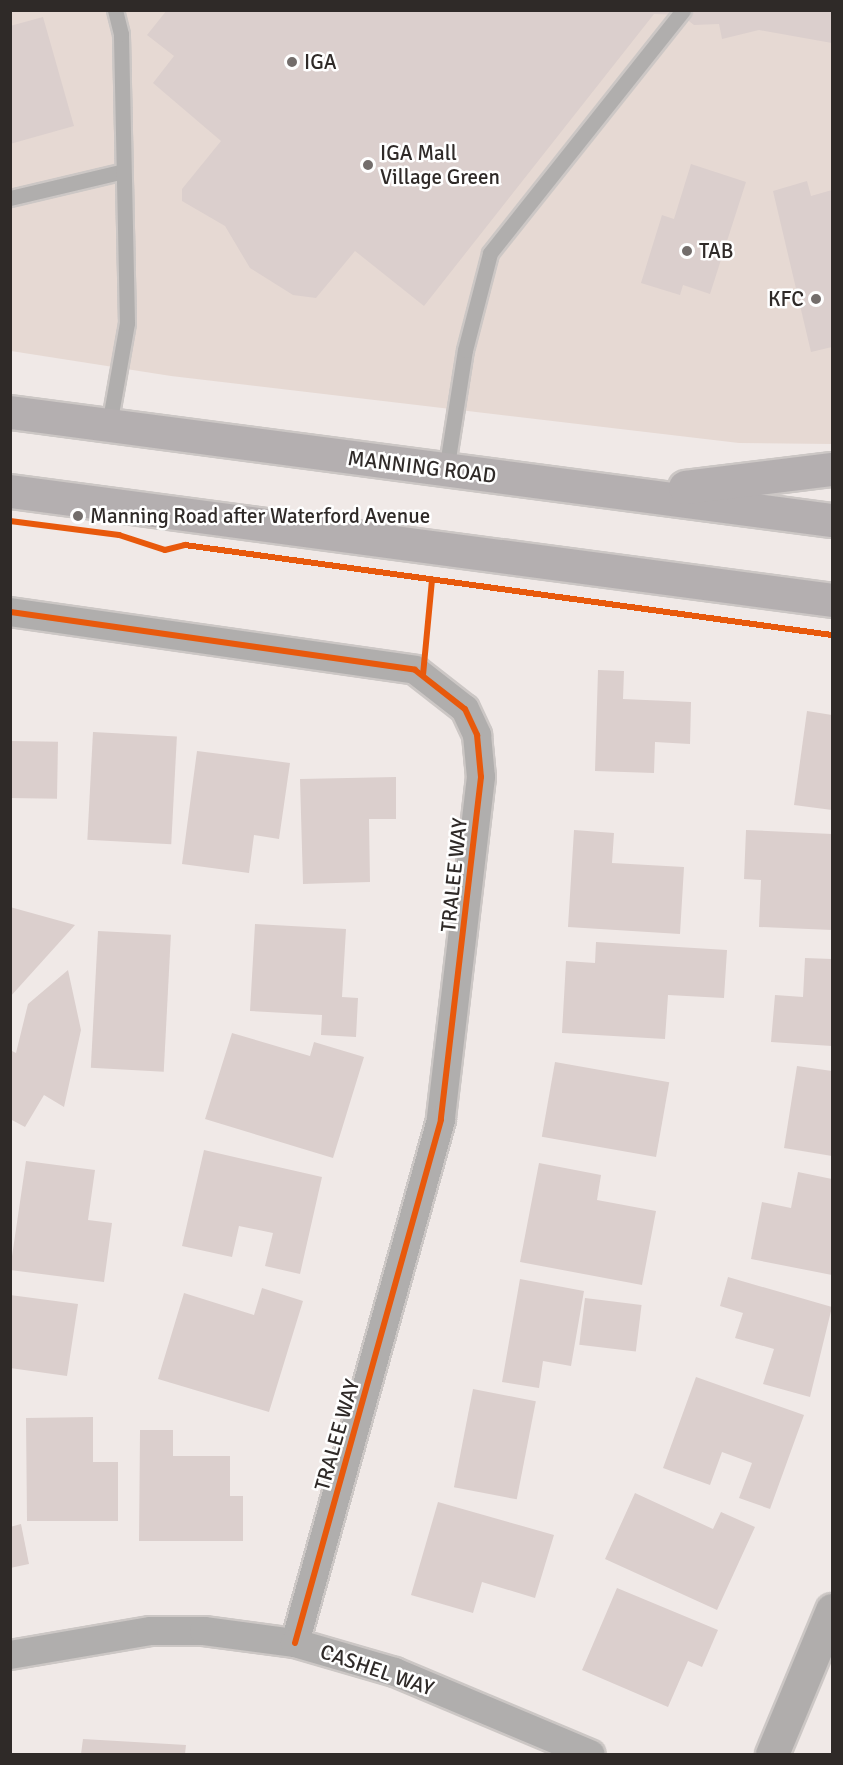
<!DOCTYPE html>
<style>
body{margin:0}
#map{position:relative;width:843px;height:1765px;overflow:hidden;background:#f0e9e7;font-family:Signika,sans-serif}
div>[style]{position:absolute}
.built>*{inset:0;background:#e6d9d3}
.building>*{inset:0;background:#dbcfcd;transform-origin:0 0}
.roads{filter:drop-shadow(2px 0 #ccc7c5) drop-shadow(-2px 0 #ccc7c5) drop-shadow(0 2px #ccc7c5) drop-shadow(0 -2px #ccc7c5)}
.lane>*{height:15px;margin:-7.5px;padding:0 7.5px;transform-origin:7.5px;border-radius:7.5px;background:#b0aead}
.street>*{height:28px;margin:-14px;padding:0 14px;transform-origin:14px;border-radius:14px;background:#b0aead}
.secondary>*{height:33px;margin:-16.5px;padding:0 16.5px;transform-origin:16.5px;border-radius:16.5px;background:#b0adac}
.primary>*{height:33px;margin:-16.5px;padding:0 16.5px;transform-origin:16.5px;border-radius:16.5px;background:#b4afb0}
.cycleway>*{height:6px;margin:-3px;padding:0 3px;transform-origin:3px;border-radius:3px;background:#e8590c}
.dots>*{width:16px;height:16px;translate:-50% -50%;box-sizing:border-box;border:3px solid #fff;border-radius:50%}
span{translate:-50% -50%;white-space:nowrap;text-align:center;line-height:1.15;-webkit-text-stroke:5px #fff;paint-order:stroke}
.poi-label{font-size:21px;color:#2f2a28}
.left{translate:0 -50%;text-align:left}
.right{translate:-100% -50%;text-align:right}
.street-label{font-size:21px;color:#2f2a28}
.frame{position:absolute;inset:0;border:12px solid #2f2a28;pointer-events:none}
</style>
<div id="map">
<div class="built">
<div style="clip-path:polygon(11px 11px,832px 11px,832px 444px,739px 443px,171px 376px,11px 351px)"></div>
</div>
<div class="building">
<div style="clip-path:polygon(167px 10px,832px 10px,832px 43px,759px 30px,722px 39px,719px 24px,694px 25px,681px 15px,654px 14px,424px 306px,355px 251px,316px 298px,293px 295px,250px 268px,225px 226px,182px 201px,182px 189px,221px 141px,153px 83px,174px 56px,147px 35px)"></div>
<div style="clip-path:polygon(43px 17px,74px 126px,10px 144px,10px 26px)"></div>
<div style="clip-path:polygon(691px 164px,746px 182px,710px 294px,683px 285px,680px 295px,641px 283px,662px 215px,674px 219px)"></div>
<div style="clip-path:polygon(807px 181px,811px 196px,832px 190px,832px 347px,811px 352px,773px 191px)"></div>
<div style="clip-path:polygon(598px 670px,624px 671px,623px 699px,691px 702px,690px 744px,655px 742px,654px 773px,595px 771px)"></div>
<div style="clip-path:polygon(807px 711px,832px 715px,832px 810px,794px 805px)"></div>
<div style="left:93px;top:732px;width:84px;height:108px;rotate:3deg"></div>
<div style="left:10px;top:741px;width:48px;height:57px;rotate:1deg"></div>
<div style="clip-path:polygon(197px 751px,290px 763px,279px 839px,254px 835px,249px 873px,182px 864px)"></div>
<div style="clip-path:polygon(396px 777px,396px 819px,369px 819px,370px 882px,303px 884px,300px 779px)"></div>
<div style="clip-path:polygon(574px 830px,614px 833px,612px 863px,684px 867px,680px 934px,568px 927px)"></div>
<div style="clip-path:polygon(746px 830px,832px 834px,832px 930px,759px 927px,761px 880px,744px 879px)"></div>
<div style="clip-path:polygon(10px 907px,75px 925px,10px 997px)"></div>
<div style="clip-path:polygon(255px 924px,346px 929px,342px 997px,358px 998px,356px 1037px,321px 1035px,322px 1015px,250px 1011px)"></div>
<div style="left:98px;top:931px;width:73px;height:137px;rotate:3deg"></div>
<div style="clip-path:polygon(596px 942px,727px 950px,724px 998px,668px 995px,665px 1039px,562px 1033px,566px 961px,595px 963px)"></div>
<div style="clip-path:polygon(805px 958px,832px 959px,832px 1046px,771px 1042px,775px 995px,803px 997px)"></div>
<div style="clip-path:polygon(68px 970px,81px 1030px,64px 1107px,44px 1095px,25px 1127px,10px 1119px,10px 1050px,16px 1053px,28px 1004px)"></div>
<div style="clip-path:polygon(232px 1033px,310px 1056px,314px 1042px,364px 1057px,333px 1158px,205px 1119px)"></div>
<div style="left:555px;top:1062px;width:116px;height:76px;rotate:10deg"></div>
<div style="clip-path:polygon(797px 1066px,832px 1071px,832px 1156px,784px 1148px)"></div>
<div style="clip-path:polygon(204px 1150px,322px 1177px,300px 1274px,265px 1266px,273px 1233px,239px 1226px,232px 1257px,182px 1246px)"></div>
<div style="clip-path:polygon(26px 1161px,95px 1170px,88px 1220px,112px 1223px,104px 1282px,10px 1270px)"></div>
<div style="clip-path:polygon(539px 1163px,601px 1175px,597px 1200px,656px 1211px,642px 1285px,520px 1262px)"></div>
<div style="clip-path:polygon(798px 1172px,832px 1179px,832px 1275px,751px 1259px,762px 1202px,791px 1208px)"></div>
<div style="clip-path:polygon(728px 1277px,832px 1307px,810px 1397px,763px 1384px,774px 1349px,735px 1338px,743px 1313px,720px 1306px)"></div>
<div style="clip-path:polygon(520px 1279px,584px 1291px,571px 1366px,543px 1361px,539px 1388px,502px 1382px)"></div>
<div style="clip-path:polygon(262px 1288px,303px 1301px,269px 1412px,158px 1379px,184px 1293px,254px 1315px)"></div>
<div style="clip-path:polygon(10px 1295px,78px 1304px,67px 1376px,10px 1368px)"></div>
<div style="left:585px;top:1298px;width:57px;height:47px;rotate:7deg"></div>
<div style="clip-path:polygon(696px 1377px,804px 1415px,770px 1509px,739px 1498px,752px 1463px,722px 1452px,710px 1485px,663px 1468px)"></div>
<div style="left:473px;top:1389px;width:64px;height:100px;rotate:11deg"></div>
<div style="clip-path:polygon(93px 1417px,93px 1462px,118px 1462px,118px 1521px,27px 1521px,26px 1418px)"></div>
<div style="clip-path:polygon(140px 1430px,173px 1430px,173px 1456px,230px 1456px,230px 1496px,243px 1496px,243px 1541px,139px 1541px)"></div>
<div style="clip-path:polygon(635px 1493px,713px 1529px,721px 1512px,755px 1527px,717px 1610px,605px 1559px)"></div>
<div style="clip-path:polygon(438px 1502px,554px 1535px,535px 1598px,482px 1582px,473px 1613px,411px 1595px)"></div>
<div style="clip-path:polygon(21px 1524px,29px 1564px,10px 1568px,10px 1527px)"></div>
<div style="clip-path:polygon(617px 1588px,718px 1630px,702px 1667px,688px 1661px,668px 1707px,582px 1670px)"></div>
<div style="clip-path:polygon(83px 1739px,186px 1745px,185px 1754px,81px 1754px)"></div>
</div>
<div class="roads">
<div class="lane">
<div style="left:10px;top:198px;width:113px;rotate:-13.3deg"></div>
<div style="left:109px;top:425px;width:104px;rotate:-80deg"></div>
<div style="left:127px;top:323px;width:289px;rotate:-91.2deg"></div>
<div style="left:121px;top:34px;width:25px;rotate:-104deg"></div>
<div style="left:446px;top:471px;width:122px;rotate:-81.1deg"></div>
<div style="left:465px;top:350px;width:100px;rotate:-75.5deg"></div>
<div style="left:490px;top:253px;width:310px;rotate:-51.5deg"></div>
</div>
<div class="street">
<div style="left:10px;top:612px;width:409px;rotate:8.1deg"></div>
<div style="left:415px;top:670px;width:63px;rotate:38deg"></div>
<div style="left:465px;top:709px;width:29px;rotate:65deg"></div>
<div style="left:477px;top:735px;width:42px;rotate:84.6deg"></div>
<div style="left:481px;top:777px;width:345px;rotate:96.7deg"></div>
<div style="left:441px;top:1120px;width:543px;rotate:105.6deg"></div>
<div style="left:10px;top:1655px;width:143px;rotate:-9.7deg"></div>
<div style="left:151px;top:1631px;width:53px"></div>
<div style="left:204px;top:1631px;width:92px;rotate:7.5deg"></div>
<div style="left:295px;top:1643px;width:104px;rotate:16.2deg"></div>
<div style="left:395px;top:1672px;width:212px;rotate:22.8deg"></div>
</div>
<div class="secondary">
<div style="left:772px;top:1754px;width:156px;rotate:-67.4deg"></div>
</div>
<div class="primary">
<div style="left:10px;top:412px;width:829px;rotate:7.49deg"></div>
<div style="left:685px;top:487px;width:148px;rotate:-7deg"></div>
<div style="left:10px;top:491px;width:829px;rotate:7.55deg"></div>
</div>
</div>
<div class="cycleway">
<div style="left:10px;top:521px;width:110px;rotate:7.3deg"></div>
<div style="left:119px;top:535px;width:48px;rotate:18.1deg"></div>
<div style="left:165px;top:550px;width:21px;rotate:-14deg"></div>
<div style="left:185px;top:545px;width:653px;rotate:7.92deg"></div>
<div style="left:10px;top:612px;width:409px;rotate:8.1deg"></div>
<div style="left:415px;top:670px;width:63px;rotate:38deg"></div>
<div style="left:465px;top:709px;width:29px;rotate:65deg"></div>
<div style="left:477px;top:735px;width:42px;rotate:84.6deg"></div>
<div style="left:481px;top:777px;width:345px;rotate:96.7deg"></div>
<div style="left:441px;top:1120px;width:543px;rotate:105.6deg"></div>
<div style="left:423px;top:675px;width:96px;rotate:-84.6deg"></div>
</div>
<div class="dots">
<div style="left:292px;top:62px;background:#736d6b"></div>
<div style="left:368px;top:165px;background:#736d6b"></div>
<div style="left:687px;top:251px;background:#736d6b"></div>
<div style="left:816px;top:299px;background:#736d6b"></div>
<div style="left:78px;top:516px;background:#736d6b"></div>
</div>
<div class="poi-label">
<span class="left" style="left:304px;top:62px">IGA</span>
<span class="left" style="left:380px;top:165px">IGA Mall<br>Village Green</span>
<span class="left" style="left:699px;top:251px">TAB</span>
<span class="right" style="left:804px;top:299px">KFC</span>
<span class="left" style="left:90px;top:516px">Manning Road after Waterford Avenue</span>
</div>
<div class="street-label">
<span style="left:422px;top:467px;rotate:7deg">MANNING ROAD</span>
<span style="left:454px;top:875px;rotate:-84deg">TRALEE WAY</span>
<span style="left:337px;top:1435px;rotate:-74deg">TRALEE WAY</span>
<span style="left:377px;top:1670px;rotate:19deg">CASHEL WAY</span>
</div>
<div class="frame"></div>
</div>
